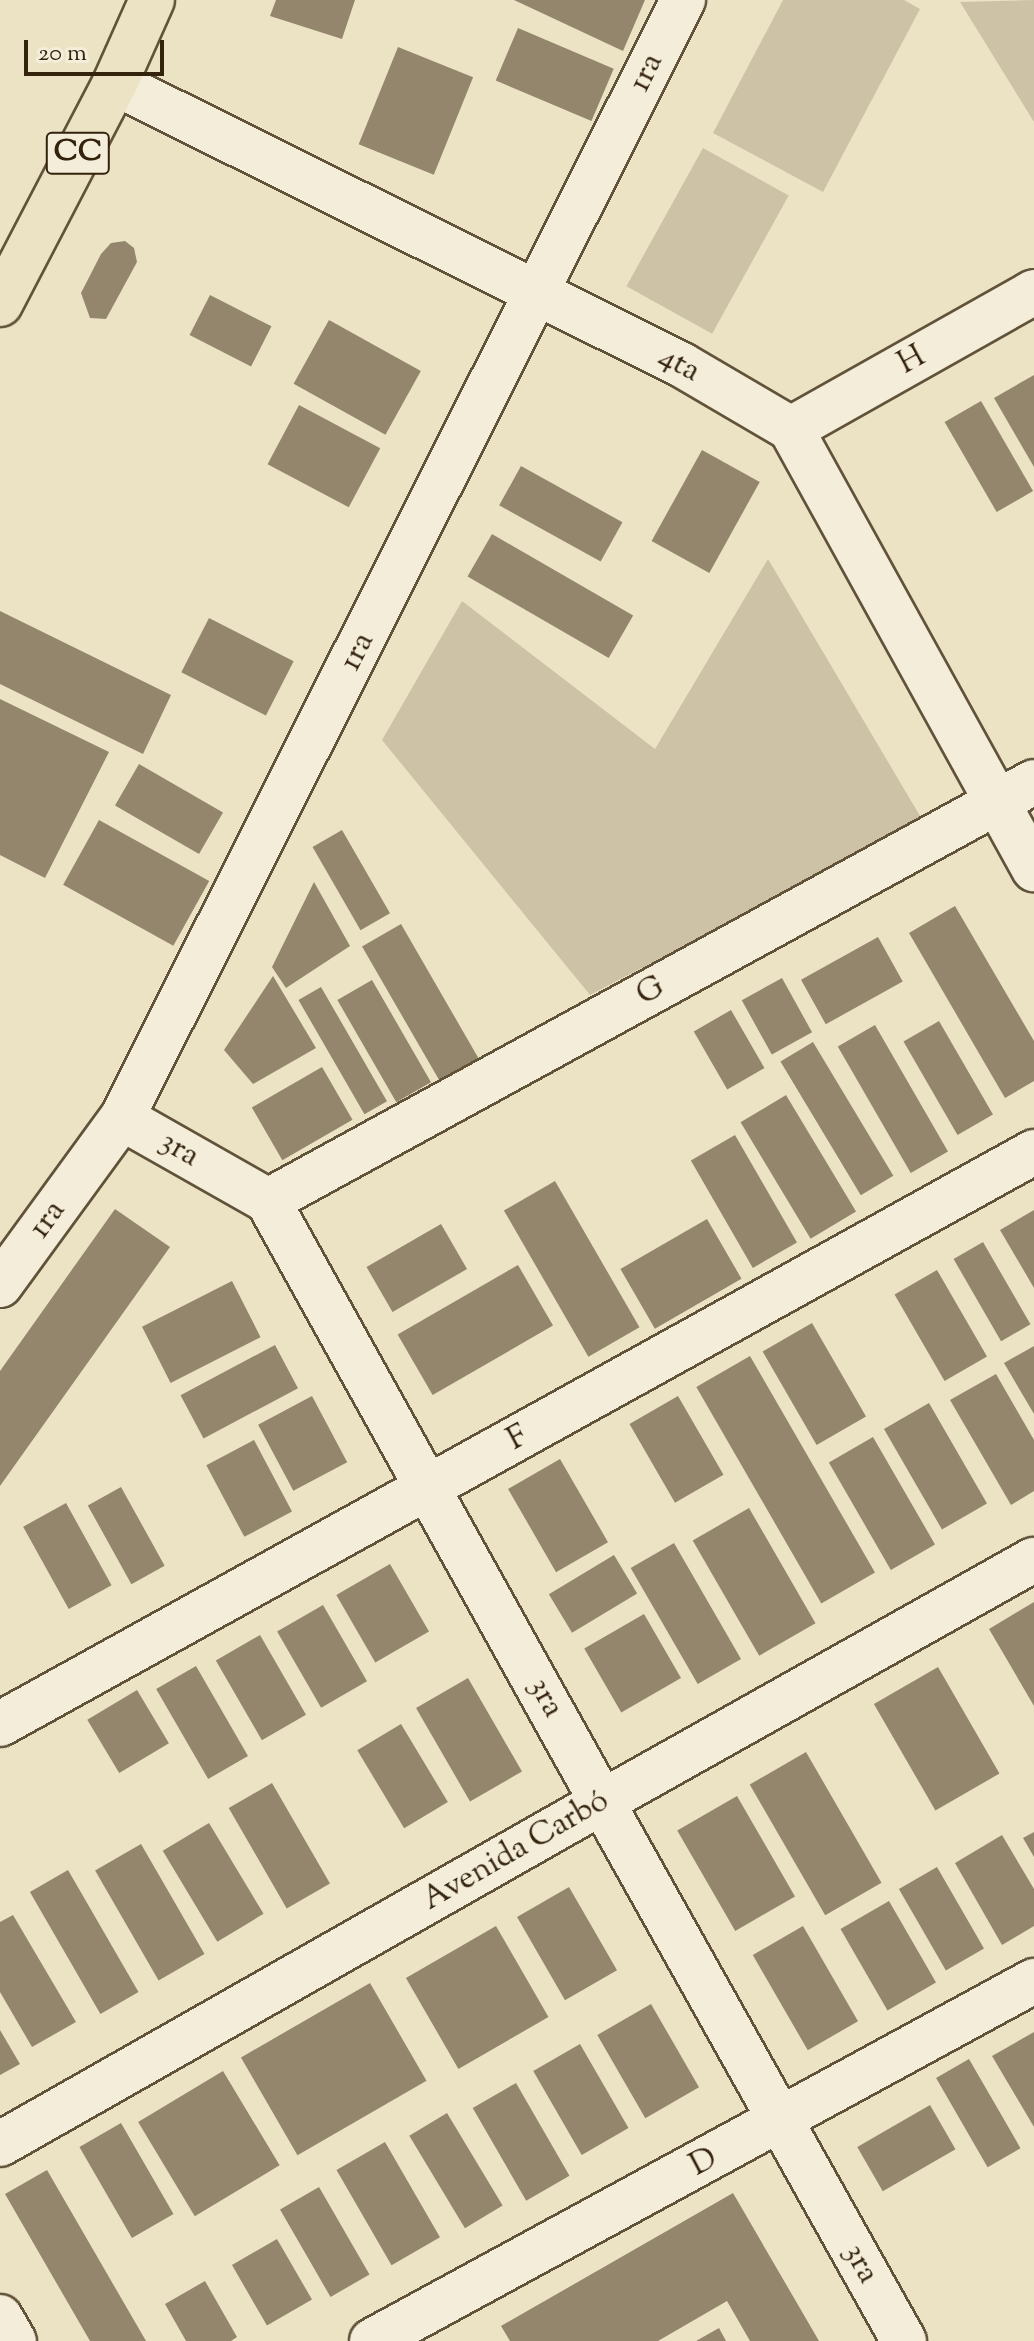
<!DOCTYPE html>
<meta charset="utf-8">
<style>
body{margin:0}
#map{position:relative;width:1034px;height:2341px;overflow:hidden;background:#ece3c5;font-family:"Sorts Mill Goudy",serif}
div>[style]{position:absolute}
.green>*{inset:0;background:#cdc2a6;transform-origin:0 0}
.building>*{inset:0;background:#93866c;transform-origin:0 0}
.roads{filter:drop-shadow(2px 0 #61523a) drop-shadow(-2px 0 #61523a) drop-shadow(0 2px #61523a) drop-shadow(0 -2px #61523a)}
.minor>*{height:44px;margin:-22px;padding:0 22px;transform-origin:22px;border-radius:22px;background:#f3edd9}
.tertiary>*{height:44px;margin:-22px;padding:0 22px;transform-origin:22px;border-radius:22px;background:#f3edd9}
.primary>*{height:44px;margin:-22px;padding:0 22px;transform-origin:22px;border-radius:22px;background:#ece3c5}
span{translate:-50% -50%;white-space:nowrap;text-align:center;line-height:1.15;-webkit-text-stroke:7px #f3edd9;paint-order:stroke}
.shield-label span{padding:2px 6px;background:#f3edd9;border:2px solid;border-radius:6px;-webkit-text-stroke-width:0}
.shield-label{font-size:30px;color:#33220c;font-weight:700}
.street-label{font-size:32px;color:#33220c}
.scale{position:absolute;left:24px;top:40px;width:140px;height:36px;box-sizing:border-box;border:4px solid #33220c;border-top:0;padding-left:10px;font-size:24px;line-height:28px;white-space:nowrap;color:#33220c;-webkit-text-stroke:6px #f3edd9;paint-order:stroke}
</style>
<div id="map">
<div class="green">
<div style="clip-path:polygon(783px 0,904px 0,920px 9px,823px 192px,713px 133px)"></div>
<div style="clip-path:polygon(1034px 0,1034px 122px,960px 2px)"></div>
<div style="left:703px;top:148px;width:98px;height:158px;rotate:29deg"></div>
<div style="clip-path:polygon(768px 559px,923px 821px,590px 995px,382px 740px,462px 601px,655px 749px)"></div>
</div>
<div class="building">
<div style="clip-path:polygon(276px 0,355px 0,342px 39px,270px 16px)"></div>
<div style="clip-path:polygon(514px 0,645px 0,623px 51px)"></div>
<div style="left:518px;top:28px;width:104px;height:57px;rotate:23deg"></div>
<div style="left:398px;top:47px;width:81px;height:105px;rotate:22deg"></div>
<div style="clip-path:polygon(125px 241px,134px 248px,137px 262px,106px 319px,90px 318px,81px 293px,101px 254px,111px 243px)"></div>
<div style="left:210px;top:295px;width:69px;height:45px;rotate:27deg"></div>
<div style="left:329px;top:320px;width:105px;height:73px;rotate:29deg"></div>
<div style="clip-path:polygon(1034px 375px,1034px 467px,994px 398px)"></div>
<div style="left:981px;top:401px;width:104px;height:42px;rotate:60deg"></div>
<div style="left:299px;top:405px;width:92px;height:67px;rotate:28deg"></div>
<div style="left:702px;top:450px;width:66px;height:104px;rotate:29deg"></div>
<div style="left:521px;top:466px;width:116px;height:45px;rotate:29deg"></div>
<div style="left:492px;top:534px;width:163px;height:49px;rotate:30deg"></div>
<div style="clip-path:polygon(0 611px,171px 695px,143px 754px,0 684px)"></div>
<div style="left:209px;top:618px;width:95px;height:61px;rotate:27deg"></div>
<div style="clip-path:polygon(0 699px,109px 752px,45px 878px,0 855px)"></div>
<div style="left:139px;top:764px;width:97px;height:48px;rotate:30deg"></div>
<div style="left:99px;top:820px;width:126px;height:74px;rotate:29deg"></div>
<div style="left:342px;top:830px;width:96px;height:34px;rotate:60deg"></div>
<div style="clip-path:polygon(314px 882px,350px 946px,286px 988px,272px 967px)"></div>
<div style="clip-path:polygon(955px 906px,1034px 1041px,1034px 1081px,1005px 1098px,909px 933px)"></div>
<div style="left:401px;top:924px;width:155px;height:45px;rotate:60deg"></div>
<div style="left:878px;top:937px;width:51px;height:88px;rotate:61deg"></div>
<div style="clip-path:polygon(273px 976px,316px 1048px,253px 1084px,224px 1050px)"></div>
<div style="left:782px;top:978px;width:62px;height:46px;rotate:61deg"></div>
<div style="left:372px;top:980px;width:118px;height:40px;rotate:60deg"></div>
<div style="left:321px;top:987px;width:132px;height:26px;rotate:60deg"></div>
<div style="left:731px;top:1010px;width:67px;height:43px;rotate:60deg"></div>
<div style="left:939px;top:1021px;width:108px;height:41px;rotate:60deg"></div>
<div style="left:875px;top:1025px;width:146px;height:43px;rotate:60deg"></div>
<div style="left:813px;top:1042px;width:156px;height:38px;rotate:59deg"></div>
<div style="left:322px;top:1067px;width:61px;height:81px;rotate:60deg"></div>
<div style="left:786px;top:1095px;width:136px;height:53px;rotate:59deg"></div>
<div style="left:735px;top:1135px;width:124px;height:51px;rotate:60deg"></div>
<div style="left:555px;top:1181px;width:169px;height:59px;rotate:60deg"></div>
<div style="clip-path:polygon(115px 1209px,170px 1247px,0 1486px,0 1371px)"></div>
<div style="clip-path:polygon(1034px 1210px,1034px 1288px,1000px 1230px)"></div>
<div style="left:707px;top:1219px;width:69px;height:100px;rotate:60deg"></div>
<div style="left:441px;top:1224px;width:52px;height:86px;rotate:60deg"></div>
<div style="left:983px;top:1242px;width:95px;height:34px;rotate:60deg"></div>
<div style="left:518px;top:1265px;width:70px;height:139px;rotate:60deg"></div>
<div style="left:937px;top:1270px;width:100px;height:49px;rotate:60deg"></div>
<div style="left:232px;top:1281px;width:63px;height:101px;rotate:63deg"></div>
<div style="left:812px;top:1323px;width:108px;height:57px;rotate:60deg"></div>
<div style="left:275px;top:1345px;width:49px;height:107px;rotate:62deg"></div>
<div style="clip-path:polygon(1034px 1346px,1034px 1414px,1004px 1363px)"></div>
<div style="left:750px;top:1356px;width:250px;height:62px;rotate:60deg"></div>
<div style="clip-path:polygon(996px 1374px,1034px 1440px,1034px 1491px,1011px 1505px,950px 1400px)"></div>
<div style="left:312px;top:1396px;width:75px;height:61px;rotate:62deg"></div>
<div style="left:678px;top:1396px;width:91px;height:56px;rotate:60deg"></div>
<div style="left:929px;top:1403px;width:116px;height:52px;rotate:60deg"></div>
<div style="left:873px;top:1437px;width:124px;height:51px;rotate:60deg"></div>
<div style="left:254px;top:1440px;width:81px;height:54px;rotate:62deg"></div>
<div style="left:560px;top:1459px;width:96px;height:60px;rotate:60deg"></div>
<div style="left:121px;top:1487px;width:90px;height:38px;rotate:61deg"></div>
<div style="left:66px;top:1503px;width:94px;height:49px;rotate:61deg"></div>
<div style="left:749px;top:1508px;width:133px;height:65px;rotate:60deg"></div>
<div style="left:674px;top:1543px;width:134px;height:50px;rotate:60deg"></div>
<div style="left:614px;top:1555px;width:45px;height:76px;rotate:59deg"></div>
<div style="left:390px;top:1564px;width:78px;height:62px;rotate:60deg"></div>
<div style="clip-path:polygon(1034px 1602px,1034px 1706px,989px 1629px)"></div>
<div style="left:323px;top:1605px;width:88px;height:53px;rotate:60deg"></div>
<div style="left:644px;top:1614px;width:74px;height:69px;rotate:60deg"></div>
<div style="left:260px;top:1635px;width:92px;height:51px;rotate:60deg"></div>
<div style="left:196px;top:1666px;width:104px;height:46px;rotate:60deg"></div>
<div style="left:938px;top:1667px;width:123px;height:74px;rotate:60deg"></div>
<div style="left:468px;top:1678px;width:108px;height:60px;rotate:60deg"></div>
<div style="left:137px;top:1690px;width:62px;height:58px;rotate:59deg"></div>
<div style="left:401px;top:1724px;width:91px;height:51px;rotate:59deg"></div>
<div style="left:806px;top:1752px;width:151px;height:65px;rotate:60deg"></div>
<div style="left:272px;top:1783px;width:116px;height:50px;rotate:60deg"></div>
<div style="left:737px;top:1796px;width:116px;height:69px;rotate:60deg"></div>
<div style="left:209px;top:1823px;width:106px;height:54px;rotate:59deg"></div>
<div style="clip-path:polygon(1034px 1832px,1034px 1857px,1023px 1838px)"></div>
<div style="clip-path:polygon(1002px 1835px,1034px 1889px,1034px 1926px,1002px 1945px,955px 1863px)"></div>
<div style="left:141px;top:1844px;width:127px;height:53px;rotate:60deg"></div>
<div style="left:937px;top:1867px;width:94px;height:44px;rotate:60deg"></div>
<div style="left:68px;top:1870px;width:141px;height:44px;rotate:60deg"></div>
<div style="left:569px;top:1887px;width:96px;height:60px;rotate:60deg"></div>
<div style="left:889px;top:1901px;width:94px;height:56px;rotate:60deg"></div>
<div style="clip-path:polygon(13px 1915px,76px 2022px,32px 2047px,0 1992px,0 1922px)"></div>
<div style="left:496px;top:1926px;width:105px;height:104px;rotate:60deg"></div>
<div style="left:803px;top:1926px;width:110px;height:58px;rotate:60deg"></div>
<div style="left:370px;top:1983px;width:113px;height:149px;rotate:60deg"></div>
<div style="left:651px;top:2004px;width:96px;height:62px;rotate:60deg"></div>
<div style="clip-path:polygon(0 2030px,20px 2064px,0 2075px)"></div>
<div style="clip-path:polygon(1034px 2032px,1034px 2127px,992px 2056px)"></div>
<div style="left:580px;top:2044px;width:97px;height:54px;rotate:60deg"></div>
<div style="left:969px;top:2059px;width:103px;height:38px;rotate:60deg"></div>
<div style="left:223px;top:2071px;width:110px;height:99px;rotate:59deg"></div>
<div style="left:516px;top:2083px;width:107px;height:50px;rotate:60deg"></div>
<div style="left:930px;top:2105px;width:51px;height:84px;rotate:60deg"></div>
<div style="left:447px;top:2113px;width:108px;height:44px;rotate:59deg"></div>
<div style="left:121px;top:2123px;width:105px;height:48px;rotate:60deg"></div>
<div style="left:385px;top:2142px;width:110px;height:56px;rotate:60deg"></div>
<div style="clip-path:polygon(47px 2170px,146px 2341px,90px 2341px,5px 2194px)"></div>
<div style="left:319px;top:2187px;width:101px;height:45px;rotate:60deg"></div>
<div style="clip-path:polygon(733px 2193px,819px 2341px,750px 2341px,727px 2301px,658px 2341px,510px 2341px,501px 2326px)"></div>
<div style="left:277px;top:2239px;width:70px;height:52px;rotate:60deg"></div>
<div style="clip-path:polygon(205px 2281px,237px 2337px,231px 2341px,186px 2341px,165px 2304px)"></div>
<div style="clip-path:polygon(719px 2328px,726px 2341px,696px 2341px)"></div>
</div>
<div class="roads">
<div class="minor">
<div style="left:115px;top:83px;width:633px;rotate:26.44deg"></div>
<div style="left:682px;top:365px;width:126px;rotate:30.4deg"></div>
<div style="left:791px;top:429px;width:503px;rotate:61.09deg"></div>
<div style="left:791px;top:429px;width:279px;rotate:-29.4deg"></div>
<div style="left:122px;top:1118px;width:168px;rotate:29.6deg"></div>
<div style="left:268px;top:1201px;width:688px;rotate:60.94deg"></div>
<div style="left:602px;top:1802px;width:495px;rotate:-29.3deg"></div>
<div style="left:268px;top:1201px;width:873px;rotate:-28.68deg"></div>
<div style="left:0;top:1285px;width:207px;rotate:-53.9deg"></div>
<div style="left:122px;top:1118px;width:1251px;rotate:-63.35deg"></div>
<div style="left:0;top:1724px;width:1182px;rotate:-28.95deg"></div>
<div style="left:0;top:2317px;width:28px;rotate:60deg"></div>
<div style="left:372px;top:2341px;width:754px;rotate:-28.54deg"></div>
</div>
<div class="tertiary">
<div style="left:0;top:2144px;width:692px;rotate:-29.6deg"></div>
<div style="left:602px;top:1802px;width:618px;rotate:60.74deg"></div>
</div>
<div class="primary">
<div style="left:0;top:304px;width:249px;rotate:-62.5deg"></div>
<div style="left:115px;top:83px;width:91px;rotate:-66deg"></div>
</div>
</div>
<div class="shield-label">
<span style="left:78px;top:153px">CC</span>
</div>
<div class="street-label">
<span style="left:647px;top:73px;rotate:-64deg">1ra</span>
<span style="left:912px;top:361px;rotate:-29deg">H</span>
<span style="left:679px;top:365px;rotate:28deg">4ta</span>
<span style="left:358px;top:652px;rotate:-63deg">1ra</span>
<span style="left:651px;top:992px;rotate:-29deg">G</span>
<span style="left:179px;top:1150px;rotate:30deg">3ra</span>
<span style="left:48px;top:1220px;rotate:-54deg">1ra</span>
<span style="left:518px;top:1439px;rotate:-29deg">F</span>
<span style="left:545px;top:1698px;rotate:61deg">3ra</span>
<span style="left:516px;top:1851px;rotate:-30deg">Avenida Carbó</span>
<span style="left:704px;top:2163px;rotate:-28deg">D</span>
<span style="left:860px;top:2264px;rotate:61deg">3ra</span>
</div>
<div class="scale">20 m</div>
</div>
